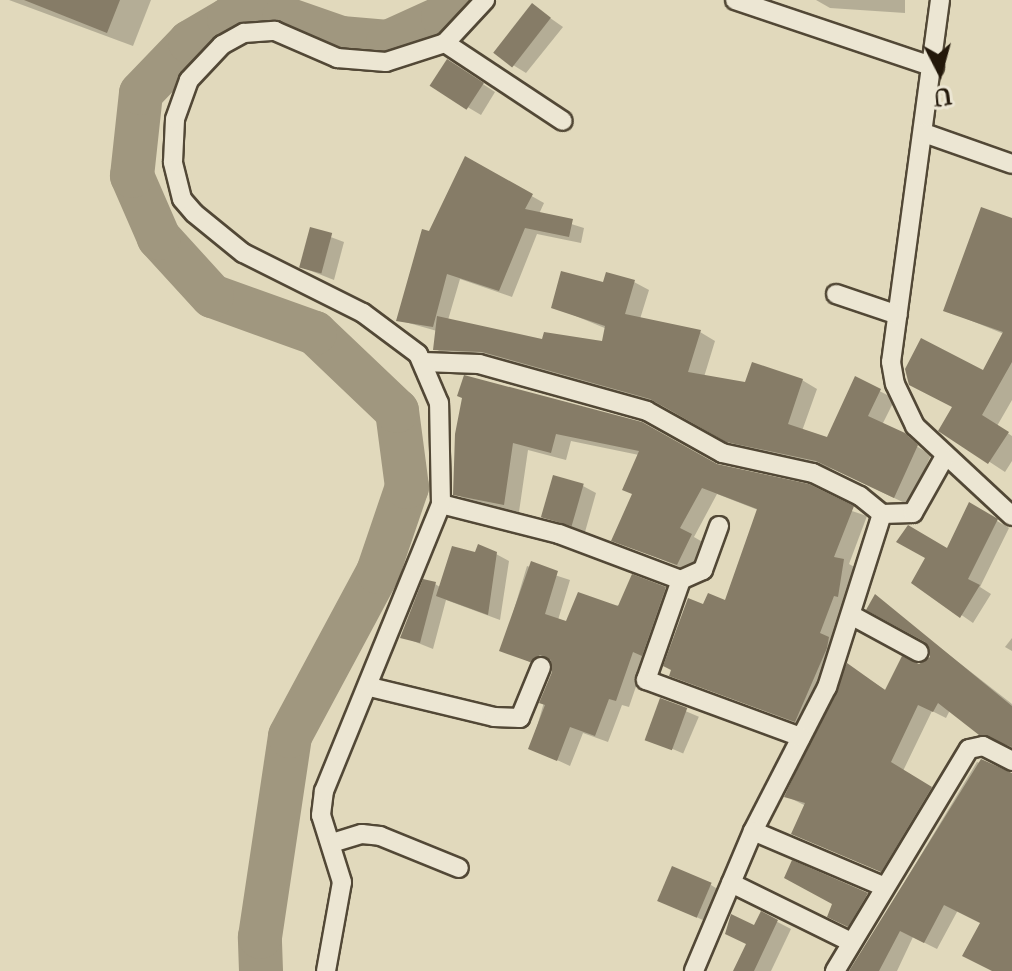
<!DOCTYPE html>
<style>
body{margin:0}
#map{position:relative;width:1012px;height:971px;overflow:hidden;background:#e1d9bc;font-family:"IM FELL Double Pica",serif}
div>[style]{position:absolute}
.shadow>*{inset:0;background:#0003;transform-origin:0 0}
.river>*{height:44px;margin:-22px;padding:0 22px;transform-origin:22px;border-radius:22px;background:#a0977f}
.building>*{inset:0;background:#867c67;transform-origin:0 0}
.roads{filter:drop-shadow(2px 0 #524836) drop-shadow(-2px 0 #524836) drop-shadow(0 2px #524836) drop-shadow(0 -2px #524836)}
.street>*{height:18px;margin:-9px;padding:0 9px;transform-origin:9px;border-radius:9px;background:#ece6d3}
span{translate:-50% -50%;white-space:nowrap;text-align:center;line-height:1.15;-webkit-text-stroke:8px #ece6d3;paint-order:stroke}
.north{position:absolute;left:900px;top:32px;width:80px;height:80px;-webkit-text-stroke:6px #ece6d3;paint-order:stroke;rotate:174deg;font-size:22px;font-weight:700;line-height:32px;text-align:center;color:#23180a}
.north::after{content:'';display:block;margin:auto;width:28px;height:36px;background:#23180a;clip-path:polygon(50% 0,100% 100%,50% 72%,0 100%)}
</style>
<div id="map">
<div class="shadow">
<div style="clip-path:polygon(9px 0,151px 0,133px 46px)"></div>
<div style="clip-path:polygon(816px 0,905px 0,905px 13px,830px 8px)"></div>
<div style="clip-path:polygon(533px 6px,563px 27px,526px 73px,513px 65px)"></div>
<div style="clip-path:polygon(460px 69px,495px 92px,481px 115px,432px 86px)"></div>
<div style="clip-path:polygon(466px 159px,544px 203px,539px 214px,584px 228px,581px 243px,537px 234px,512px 297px,460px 279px,448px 320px,544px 341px,603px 343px,607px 329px,554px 307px,604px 284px,634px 282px,649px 290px,640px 319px,700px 332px,715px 341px,704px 377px,746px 384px,802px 380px,817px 389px,802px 431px,828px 440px,856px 379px,895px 399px,882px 425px,931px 455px,909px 505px,833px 469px,743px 449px,667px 407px,499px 360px,450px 358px,436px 349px,437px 331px,398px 320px)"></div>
<div style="clip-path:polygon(1012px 220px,1012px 400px,997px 426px,1012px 436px,1012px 461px,1005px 472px,941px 430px,984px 372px,1004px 334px,945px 310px)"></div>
<div style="clip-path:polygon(312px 230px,344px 242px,334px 280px,301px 267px)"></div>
<div style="clip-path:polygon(464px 398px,716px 466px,867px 516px,849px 564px,858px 569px,811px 729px,671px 675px,704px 607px,726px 603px,758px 510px,717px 494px,694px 537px,706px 544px,692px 572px,614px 540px,634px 494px,639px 455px,571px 441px,566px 460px,528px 450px,519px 512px,470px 502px,455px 493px)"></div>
<div style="clip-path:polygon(583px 486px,596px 493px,585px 532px,543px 516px)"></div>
<div style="clip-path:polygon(970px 505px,1009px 528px,980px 587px,991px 594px,973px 623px,914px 582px,948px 550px)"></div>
<div style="clip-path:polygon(476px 554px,496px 554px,509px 561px,500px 620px,446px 600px,433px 649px,403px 637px,435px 584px,440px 587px)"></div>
<div style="clip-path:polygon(527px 566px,570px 580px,558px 620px,567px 623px,665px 589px,677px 596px,646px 657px,629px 707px,622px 705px,608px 742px,583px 733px,570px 766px,531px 748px,555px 663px,544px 668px,502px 650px)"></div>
<div style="clip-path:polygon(875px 597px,1012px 704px,1012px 749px,950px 710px,946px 718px,932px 711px,903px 771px,944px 796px,895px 878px,794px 833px,806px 806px,786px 796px,848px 666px,887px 691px,932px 658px,927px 641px)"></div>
<div style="clip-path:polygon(1012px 638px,1012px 651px,1005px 647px)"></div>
<div style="left:662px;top:701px;width:40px;height:40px;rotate:23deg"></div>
<div style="clip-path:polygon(977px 762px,1012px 775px,1012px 971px,994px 971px,982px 923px,958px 910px,937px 949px,913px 937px,897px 971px,851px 971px)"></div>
<div style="clip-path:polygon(793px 863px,878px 901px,860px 932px,841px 922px,834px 903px)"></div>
<div style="clip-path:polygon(711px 885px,724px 893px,716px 926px,659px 900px)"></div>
<div style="clip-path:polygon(762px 914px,791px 929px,771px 971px,735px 971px)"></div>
</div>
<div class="river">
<div style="left:261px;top:971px;width:34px;rotate:-92deg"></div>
<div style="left:260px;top:937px;width:203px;rotate:-81.5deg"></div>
<div style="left:290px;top:736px;width:186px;rotate:-61.8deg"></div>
<div style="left:378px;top:572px;width:90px;rotate:-71.2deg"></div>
<div style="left:407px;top:487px;width:77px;rotate:-97.5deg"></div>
<div style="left:397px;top:411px;width:113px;rotate:-136.4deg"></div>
<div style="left:315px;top:333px;width:109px;rotate:-160.2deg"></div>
<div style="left:212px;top:296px;width:79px;rotate:-132.4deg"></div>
<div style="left:159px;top:238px;width:68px;rotate:-113.5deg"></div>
<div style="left:132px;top:176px;width:83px;rotate:-83.8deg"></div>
<div style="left:141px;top:93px;width:71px;rotate:-46.1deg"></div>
<div style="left:190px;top:42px;width:45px;rotate:-30.5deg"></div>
<div style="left:229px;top:19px;width:55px;rotate:-1deg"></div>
<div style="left:284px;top:18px;width:60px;rotate:19.3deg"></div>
<div style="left:341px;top:38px;width:47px;rotate:4.9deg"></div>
<div style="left:388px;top:42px;width:60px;rotate:-24.4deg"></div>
<div style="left:443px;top:17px;width:21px;rotate:-55deg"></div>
</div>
<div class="building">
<div style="clip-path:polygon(24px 0,120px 0,107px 33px)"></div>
<div style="left:532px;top:3px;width:24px;height:63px;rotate:38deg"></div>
<div style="left:447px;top:59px;width:44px;height:32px;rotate:33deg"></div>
<div style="clip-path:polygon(465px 156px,533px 194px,525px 209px,573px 219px,569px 237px,525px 228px,499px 291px,447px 274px,433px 327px,396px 321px,422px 229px,429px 231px)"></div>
<div style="clip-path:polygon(981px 207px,1012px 218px,1012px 362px,982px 415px,1009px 432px,988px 464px,938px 431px,952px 407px,909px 385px,905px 369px,921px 338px,983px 370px,1003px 332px,943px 311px)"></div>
<div style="left:310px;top:227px;width:23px;height:42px;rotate:15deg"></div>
<div style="clip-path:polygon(561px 271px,603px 282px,606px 272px,635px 280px,625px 314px,701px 330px,688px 372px,745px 382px,752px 362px,803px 379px,788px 424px,827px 437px,855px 376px,881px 389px,868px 416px,905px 433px,918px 445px,894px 498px,816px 461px,726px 442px,650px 399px,482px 352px,433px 350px,437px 316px,542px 339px,544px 332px,602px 341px,605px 326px,551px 308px)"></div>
<div style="clip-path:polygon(464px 375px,642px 422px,717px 464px,809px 484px,854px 506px,834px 557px,844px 559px,838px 597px,834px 596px,820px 633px,829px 637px,827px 648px,795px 722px,669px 676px,671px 670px,663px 666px,688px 598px,703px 604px,708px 593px,725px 600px,757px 509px,702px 488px,680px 528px,692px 534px,677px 565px,611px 541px,632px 494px,622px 490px,639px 451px,556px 434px,551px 453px,513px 443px,504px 505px,453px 495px,455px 434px,462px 398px,457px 396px)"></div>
<div style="left:553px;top:475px;width:32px;height:44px;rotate:16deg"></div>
<div style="clip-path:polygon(969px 502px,998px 519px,968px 579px,980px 585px,960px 618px,911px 583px,925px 558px,896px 542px,908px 525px,947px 548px)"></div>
<div style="clip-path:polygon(478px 544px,497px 552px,488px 615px,436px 596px,452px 546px,475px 552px)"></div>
<div style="clip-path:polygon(531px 561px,558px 571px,545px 614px,566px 621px,578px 592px,618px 606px,632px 574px,666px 587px,642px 656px,633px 652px,616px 701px,609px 699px,595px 736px,570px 727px,557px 761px,528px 749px,545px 705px,539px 703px,552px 672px,551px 660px,540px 655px,530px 662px,499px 651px)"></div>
<div style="clip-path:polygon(423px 579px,436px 582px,420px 643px,400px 638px)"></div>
<div style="clip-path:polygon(875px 594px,1012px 706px,1012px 747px,979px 735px,938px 703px,933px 712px,918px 705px,891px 762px,932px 787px,881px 872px,791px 834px,805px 803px,784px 797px,847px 663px,885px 690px,902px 656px,919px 664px,930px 657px,925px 642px,866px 610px)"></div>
<div style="left:660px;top:698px;width:29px;height:45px;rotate:20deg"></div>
<div style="clip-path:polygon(981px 759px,1012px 773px,1012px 971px,992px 971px,962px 956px,980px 923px,944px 905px,924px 943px,900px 931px,879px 971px,849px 971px)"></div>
<div style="clip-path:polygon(792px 860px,868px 893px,848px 927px,827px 917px,832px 904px,784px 878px)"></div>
<div style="left:672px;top:866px;width:43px;height:38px;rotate:23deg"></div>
<div style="clip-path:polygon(761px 911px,778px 920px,754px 971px,733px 971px,746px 944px,725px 934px,731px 914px,754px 925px)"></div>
</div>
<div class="roads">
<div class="street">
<div style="left:735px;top:0;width:210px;rotate:18.6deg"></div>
<div style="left:940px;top:0;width:365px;rotate:97.7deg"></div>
<div style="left:891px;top:362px;width:22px;rotate:80deg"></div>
<div style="left:895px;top:384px;width:47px;rotate:64.5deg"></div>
<div style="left:915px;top:426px;width:132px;rotate:42.9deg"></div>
<div style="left:445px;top:43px;width:141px;rotate:33.5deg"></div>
<div style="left:924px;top:133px;width:93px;rotate:19.4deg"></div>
<div style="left:836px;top:294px;width:65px;rotate:18.7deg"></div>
<div style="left:423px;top:362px;width:56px;rotate:2deg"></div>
<div style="left:479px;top:364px;width:174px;rotate:15.6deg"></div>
<div style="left:647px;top:411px;width:86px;rotate:29.2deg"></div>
<div style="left:722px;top:453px;width:93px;rotate:12.4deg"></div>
<div style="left:813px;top:473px;width:52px;rotate:26.1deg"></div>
<div style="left:860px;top:496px;width:28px;rotate:39deg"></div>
<div style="left:882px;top:514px;width:182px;rotate:107.6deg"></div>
<div style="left:827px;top:687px;width:162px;rotate:117.2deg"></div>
<div style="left:753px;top:831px;width:152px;rotate:112.9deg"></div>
<div style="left:441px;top:504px;width:122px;rotate:14.3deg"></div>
<div style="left:559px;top:534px;width:130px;rotate:20.7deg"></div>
<div style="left:882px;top:514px;width:31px;rotate:-2deg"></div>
<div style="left:913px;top:513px;width:63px;rotate:-60.6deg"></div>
<div style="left:719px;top:526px;width:47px;rotate:110deg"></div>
<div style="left:703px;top:570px;width:24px;rotate:156deg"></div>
<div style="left:681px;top:580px;width:106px;rotate:109.3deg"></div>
<div style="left:646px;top:680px;width:165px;rotate:20.2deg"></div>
<div style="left:851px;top:615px;width:77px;rotate:28.6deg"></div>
<div style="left:370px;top:687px;width:128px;rotate:13.6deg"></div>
<div style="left:494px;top:717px;width:26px;rotate:2deg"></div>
<div style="left:520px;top:718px;width:55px;rotate:-67.6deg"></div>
<div style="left:753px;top:831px;width:143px;rotate:23deg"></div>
<div style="left:332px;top:843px;width:31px;rotate:-17deg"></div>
<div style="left:362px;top:834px;width:18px;rotate:6deg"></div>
<div style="left:380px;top:836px;width:85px;rotate:22.1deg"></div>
<div style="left:731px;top:883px;width:134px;rotate:26.2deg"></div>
<div style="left:326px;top:971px;width:90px;rotate:-79.8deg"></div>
<div style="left:342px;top:882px;width:70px;rotate:-107.4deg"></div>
<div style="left:321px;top:815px;width:24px;rotate:-83deg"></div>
<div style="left:324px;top:791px;width:310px;rotate:-67.8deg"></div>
<div style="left:441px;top:504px;width:101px;rotate:-91.1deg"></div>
<div style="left:439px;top:403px;width:53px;rotate:-113.2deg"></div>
<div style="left:418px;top:354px;width:69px;rotate:-143.3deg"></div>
<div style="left:363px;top:313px;width:134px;rotate:-153.4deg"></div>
<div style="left:243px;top:253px;width:63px;rotate:-140.8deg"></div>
<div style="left:194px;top:213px;width:18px;rotate:-131deg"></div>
<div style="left:182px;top:199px;width:38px;rotate:-104deg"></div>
<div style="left:173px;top:162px;width:43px;rotate:-87.3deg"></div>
<div style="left:175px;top:119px;width:41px;rotate:-70.3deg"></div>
<div style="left:189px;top:80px;width:48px;rotate:-46.7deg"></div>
<div style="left:222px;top:45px;width:25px;rotate:-29deg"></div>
<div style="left:244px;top:33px;width:31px;rotate:-4deg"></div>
<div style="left:275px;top:31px;width:68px;rotate:23.5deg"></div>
<div style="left:337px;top:58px;width:49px;rotate:4.7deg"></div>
<div style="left:386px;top:62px;width:62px;rotate:-17.9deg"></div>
<div style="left:445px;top:43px;width:59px;rotate:-47.1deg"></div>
<div style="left:835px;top:971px;width:259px;rotate:-58.9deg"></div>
<div style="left:969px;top:749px;width:14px;rotate:-12deg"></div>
<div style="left:983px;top:746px;width:33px;rotate:27deg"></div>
</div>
</div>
<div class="north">U</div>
</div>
